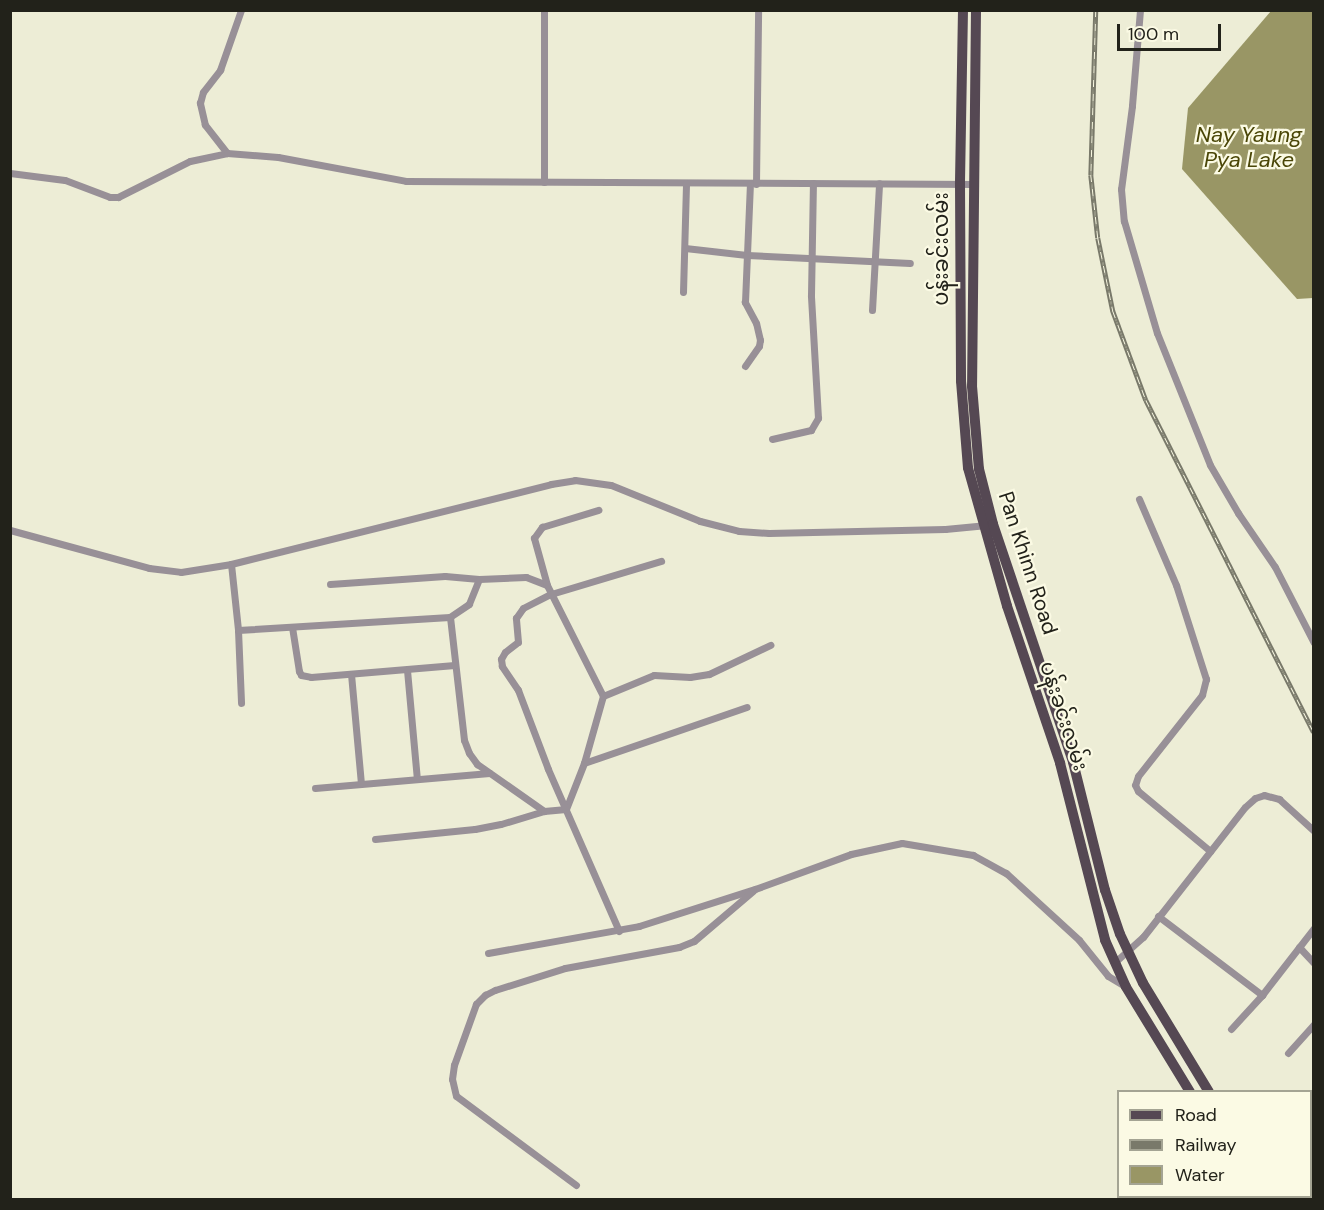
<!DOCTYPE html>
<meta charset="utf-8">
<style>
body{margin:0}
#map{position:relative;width:1324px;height:1210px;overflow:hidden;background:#ededd6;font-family:"DM Sans","Noto Sans Myanmar",sans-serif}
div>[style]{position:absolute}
.water>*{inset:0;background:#999665}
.minor>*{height:7px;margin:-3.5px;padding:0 3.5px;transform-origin:3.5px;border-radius:3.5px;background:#989097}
.primary>*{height:10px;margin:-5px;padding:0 5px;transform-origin:5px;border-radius:5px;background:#554853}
.rail>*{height:4.5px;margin-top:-2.25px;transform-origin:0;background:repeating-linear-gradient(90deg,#fbfae4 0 7px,#79796a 0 14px);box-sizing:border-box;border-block:2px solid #79796a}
span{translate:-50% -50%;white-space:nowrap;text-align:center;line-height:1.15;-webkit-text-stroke:4.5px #fbfae4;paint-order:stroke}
.street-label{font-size:21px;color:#22221a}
.water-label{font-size:22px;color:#4a4607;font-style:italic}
.frame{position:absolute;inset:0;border:12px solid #22221a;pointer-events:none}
.legend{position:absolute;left:1117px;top:1090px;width:195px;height:108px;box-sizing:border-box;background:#fbfae4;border:2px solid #a4a493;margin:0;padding:8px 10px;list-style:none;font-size:18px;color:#22221a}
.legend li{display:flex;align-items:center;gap:12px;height:30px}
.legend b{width:30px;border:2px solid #a4a493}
.scale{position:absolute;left:1117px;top:24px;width:104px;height:27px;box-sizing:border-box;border:3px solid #22221a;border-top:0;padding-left:8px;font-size:18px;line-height:21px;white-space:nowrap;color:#22221a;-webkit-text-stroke:4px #fbfae4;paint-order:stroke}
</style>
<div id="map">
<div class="water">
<div style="clip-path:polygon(1271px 11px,1313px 11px,1313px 298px,1297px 299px,1182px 169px,1188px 108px)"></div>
</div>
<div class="minor">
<div style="left:1140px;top:10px;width:96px;rotate:94.8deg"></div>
<div style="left:1132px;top:106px;width:84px;rotate:97.5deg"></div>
<div style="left:1121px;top:189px;width:32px;rotate:85deg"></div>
<div style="left:1124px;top:221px;width:117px;rotate:73.6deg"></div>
<div style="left:1157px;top:333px;width:142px;rotate:68.1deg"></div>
<div style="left:1210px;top:465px;width:56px;rotate:59.7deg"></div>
<div style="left:1238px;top:513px;width:65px;rotate:55.6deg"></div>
<div style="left:1275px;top:567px;width:85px;rotate:62.8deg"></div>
<div style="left:227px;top:153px;width:36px;rotate:-128deg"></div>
<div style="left:205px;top:125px;width:23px;rotate:-103deg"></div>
<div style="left:200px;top:103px;width:11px;rotate:-75deg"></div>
<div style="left:203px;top:92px;width:28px;rotate:-52deg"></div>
<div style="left:220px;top:70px;width:64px;rotate:-70.7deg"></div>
<div style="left:10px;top:173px;width:55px;rotate:7.3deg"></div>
<div style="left:65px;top:180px;width:48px;rotate:20.7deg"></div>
<div style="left:110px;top:197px;width:8px"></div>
<div style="left:118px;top:197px;width:80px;rotate:-26.6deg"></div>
<div style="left:190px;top:161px;width:38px;rotate:-12deg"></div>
<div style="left:227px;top:153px;width:51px;rotate:4.5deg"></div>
<div style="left:278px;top:157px;width:130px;rotate:10.6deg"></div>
<div style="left:406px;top:181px;width:568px;rotate:0.3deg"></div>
<div style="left:544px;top:182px;width:172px;rotate:-90deg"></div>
<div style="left:756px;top:184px;width:174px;rotate:-89.3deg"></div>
<div style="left:685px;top:248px;width:62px;rotate:6.4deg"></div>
<div style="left:747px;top:255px;width:163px;rotate:2.8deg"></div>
<div style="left:683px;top:292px;width:109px;rotate:-88.4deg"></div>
<div style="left:872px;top:310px;width:127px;rotate:-86.8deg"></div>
<div style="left:745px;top:366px;width:24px;rotate:-55deg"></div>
<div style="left:759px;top:346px;width:6px;rotate:-81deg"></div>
<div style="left:760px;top:340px;width:17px;rotate:-103deg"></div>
<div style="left:756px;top:323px;width:24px;rotate:-118deg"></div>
<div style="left:745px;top:302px;width:118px;rotate:-87.6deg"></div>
<div style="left:772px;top:439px;width:40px;rotate:-13deg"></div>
<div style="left:811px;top:430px;width:14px;rotate:-60deg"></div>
<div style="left:818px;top:418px;width:123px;rotate:-93.3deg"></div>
<div style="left:811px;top:295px;width:112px;rotate:-89deg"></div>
<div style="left:1139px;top:499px;width:94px;rotate:66.7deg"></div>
<div style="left:1176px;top:585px;width:99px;rotate:72.3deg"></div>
<div style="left:1206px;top:679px;width:16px;rotate:104deg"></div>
<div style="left:1202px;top:695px;width:103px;rotate:128.3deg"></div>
<div style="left:1138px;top:776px;width:9px;rotate:108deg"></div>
<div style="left:1135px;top:785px;width:7px;rotate:63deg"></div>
<div style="left:1138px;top:791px;width:94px;rotate:39.8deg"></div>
<div style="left:10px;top:530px;width:144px;rotate:15.3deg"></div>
<div style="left:149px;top:568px;width:32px;rotate:7deg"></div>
<div style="left:181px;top:572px;width:51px;rotate:-9.1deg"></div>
<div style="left:231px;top:564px;width:330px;rotate:-14deg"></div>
<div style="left:551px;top:484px;width:24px;rotate:-9deg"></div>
<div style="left:575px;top:480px;width:36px;rotate:8deg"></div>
<div style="left:611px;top:485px;width:96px;rotate:22deg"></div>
<div style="left:700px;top:521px;width:40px;rotate:14.4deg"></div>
<div style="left:739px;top:531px;width:30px;rotate:4deg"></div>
<div style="left:769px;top:533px;width:176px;rotate:-1.3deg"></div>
<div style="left:945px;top:529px;width:42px;rotate:-5.4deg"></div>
<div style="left:231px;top:564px;width:66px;rotate:83.9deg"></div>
<div style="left:238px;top:630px;width:73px;rotate:87.6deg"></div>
<div style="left:479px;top:579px;width:27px;rotate:112deg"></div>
<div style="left:469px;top:604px;width:23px;rotate:146deg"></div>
<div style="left:450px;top:617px;width:124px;rotate:83.5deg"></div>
<div style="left:464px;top:740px;width:14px;rotate:69deg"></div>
<div style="left:469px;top:753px;width:14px;rotate:54deg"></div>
<div style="left:477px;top:764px;width:82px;rotate:35deg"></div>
<div style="left:330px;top:584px;width:115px;rotate:-4deg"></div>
<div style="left:445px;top:576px;width:34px;rotate:5deg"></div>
<div style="left:479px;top:579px;width:47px;rotate:-2.4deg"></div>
<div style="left:526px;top:577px;width:22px;rotate:21deg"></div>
<div style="left:292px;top:627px;width:45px;rotate:81deg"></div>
<div style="left:299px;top:671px;width:4px;rotate:63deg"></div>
<div style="left:301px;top:675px;width:10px;rotate:11deg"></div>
<div style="left:311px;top:677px;width:144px;rotate:-4.8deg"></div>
<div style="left:238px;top:630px;width:212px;rotate:-3.5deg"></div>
<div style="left:407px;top:670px;width:109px;rotate:84.8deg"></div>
<div style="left:351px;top:674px;width:110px;rotate:84.8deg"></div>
<div style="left:603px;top:696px;width:55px;rotate:-22.4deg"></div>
<div style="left:654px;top:675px;width:36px;rotate:3deg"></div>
<div style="left:690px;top:677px;width:19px;rotate:-9deg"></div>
<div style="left:709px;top:674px;width:68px;rotate:-25.4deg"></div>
<div style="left:584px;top:763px;width:172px;rotate:-19deg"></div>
<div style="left:315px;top:788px;width:175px;rotate:-4.9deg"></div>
<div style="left:375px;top:839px;width:100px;rotate:-5.7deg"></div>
<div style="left:475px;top:829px;width:26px;rotate:-11deg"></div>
<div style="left:501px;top:824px;width:45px;rotate:-16.8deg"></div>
<div style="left:544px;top:811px;width:22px;rotate:-5deg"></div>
<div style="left:566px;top:809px;width:49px;rotate:-68.6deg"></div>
<div style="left:584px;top:763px;width:70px;rotate:-74.2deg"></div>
<div style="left:603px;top:696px;width:124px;rotate:-116.8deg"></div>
<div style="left:547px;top:585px;width:49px;rotate:-105.5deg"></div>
<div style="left:534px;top:538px;width:14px;rotate:-54deg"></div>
<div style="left:542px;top:527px;width:59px;rotate:-16.9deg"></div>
<div style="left:1158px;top:916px;width:131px;rotate:37.2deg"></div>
<div style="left:619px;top:931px;width:177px;rotate:-113.7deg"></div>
<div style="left:548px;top:769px;width:85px;rotate:-110.8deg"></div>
<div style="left:518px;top:690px;width:29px;rotate:-124deg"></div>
<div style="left:502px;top:666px;width:7px;rotate:-98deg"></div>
<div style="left:501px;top:659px;width:8px;rotate:-60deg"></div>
<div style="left:505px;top:652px;width:16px;rotate:-38deg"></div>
<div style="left:518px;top:642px;width:24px;rotate:-95deg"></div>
<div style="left:516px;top:618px;width:12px;rotate:-55deg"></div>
<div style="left:523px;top:608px;width:31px;rotate:-27deg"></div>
<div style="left:551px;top:594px;width:115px;rotate:-16.7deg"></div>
<div style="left:1299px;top:947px;width:22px;rotate:47deg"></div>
<div style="left:488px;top:953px;width:153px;rotate:-10.1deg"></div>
<div style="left:639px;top:926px;width:122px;rotate:-17.7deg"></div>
<div style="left:755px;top:889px;width:102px;rotate:-20deg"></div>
<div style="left:851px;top:854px;width:52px;rotate:-12.2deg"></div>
<div style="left:902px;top:843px;width:72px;rotate:9.6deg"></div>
<div style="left:973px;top:855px;width:38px;rotate:29deg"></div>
<div style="left:1006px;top:873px;width:99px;rotate:42.5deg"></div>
<div style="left:1079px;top:940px;width:46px;rotate:51.1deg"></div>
<div style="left:1108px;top:976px;width:17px;rotate:31deg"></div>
<div style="left:1115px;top:962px;width:38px;rotate:-42deg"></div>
<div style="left:1143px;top:937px;width:165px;rotate:-51.9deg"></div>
<div style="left:1245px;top:807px;width:13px;rotate:-42deg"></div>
<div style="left:1255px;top:798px;width:9px;rotate:-18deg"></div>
<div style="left:1264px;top:795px;width:16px;rotate:15deg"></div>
<div style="left:1279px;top:799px;width:47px;rotate:42.4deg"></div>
<div style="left:1231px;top:1029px;width:46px;rotate:-47.6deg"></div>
<div style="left:1262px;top:995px;width:85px;rotate:-52.2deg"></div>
<div style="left:1288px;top:1053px;width:39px;rotate:-48deg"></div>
<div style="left:1310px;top:1109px;width:4px;rotate:27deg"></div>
<div style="left:576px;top:1185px;width:149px;rotate:-143.4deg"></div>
<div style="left:456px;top:1096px;width:17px;rotate:-103deg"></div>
<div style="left:452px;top:1079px;width:14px;rotate:-82deg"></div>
<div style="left:454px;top:1065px;width:65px;rotate:-70.2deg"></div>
<div style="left:476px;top:1004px;width:13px;rotate:-45deg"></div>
<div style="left:485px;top:995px;width:11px;rotate:-27deg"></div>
<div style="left:495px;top:990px;width:73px;rotate:-17.4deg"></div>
<div style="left:565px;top:968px;width:116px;rotate:-10.4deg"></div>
<div style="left:679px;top:947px;width:16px;rotate:-22deg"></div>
<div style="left:694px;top:941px;width:77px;rotate:-40.3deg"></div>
<div style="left:1200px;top:1200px;width:13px;rotate:-18deg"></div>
</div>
<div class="primary">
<div style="left:963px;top:10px;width:174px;rotate:91deg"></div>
<div style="left:960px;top:184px;width:197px;rotate:89.7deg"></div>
<div style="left:961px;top:381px;width:87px;rotate:85.4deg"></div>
<div style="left:968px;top:468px;width:143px;rotate:74.2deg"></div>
<div style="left:1007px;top:606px;width:166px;rotate:71.3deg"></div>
<div style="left:1060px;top:763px;width:183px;rotate:75.7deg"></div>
<div style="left:1105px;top:940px;width:51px;rotate:65.9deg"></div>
<div style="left:1126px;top:987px;width:123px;rotate:58.6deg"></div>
<div style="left:976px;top:10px;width:376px;rotate:90.6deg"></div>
<div style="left:972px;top:386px;width:83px;rotate:85.2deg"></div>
<div style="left:979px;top:469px;width:57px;rotate:75.7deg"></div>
<div style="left:993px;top:524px;width:251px;rotate:71.4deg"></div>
<div style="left:1073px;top:762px;width:132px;rotate:76deg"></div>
<div style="left:1105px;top:890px;width:46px;rotate:71.2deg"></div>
<div style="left:1120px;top:934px;width:54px;rotate:64.9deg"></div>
<div style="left:1143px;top:983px;width:127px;rotate:58.8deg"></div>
<div style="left:1257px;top:1196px;width:4px;rotate:63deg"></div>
<div style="left:1277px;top:1196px;width:4px;rotate:63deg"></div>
</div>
<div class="rail">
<div style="left:1096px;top:10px;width:165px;rotate:91.7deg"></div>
<div style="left:1091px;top:175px;width:63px;rotate:83.7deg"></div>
<div style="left:1098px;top:238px;width:75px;rotate:78.4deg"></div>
<div style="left:1113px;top:311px;width:95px;rotate:69.7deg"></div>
<div style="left:1146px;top:400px;width:372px;rotate:63.2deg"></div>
</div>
<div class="street-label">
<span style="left:941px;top:249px;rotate:-90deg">ပန်းခင်းလမ်း</span>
<span style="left:1028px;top:563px;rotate:72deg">Pan Khinn Road</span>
<span style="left:1064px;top:716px;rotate:72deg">ပန်းခင်းလမ်း</span>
</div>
<div class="water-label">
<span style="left:1249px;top:147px">Nay Yaung<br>Pya Lake</span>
</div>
<div class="frame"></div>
<ul class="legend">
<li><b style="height:8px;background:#554853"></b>Road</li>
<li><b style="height:8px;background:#79796a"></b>Railway</li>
<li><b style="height:16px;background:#999665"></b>Water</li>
</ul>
<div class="scale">100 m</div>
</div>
